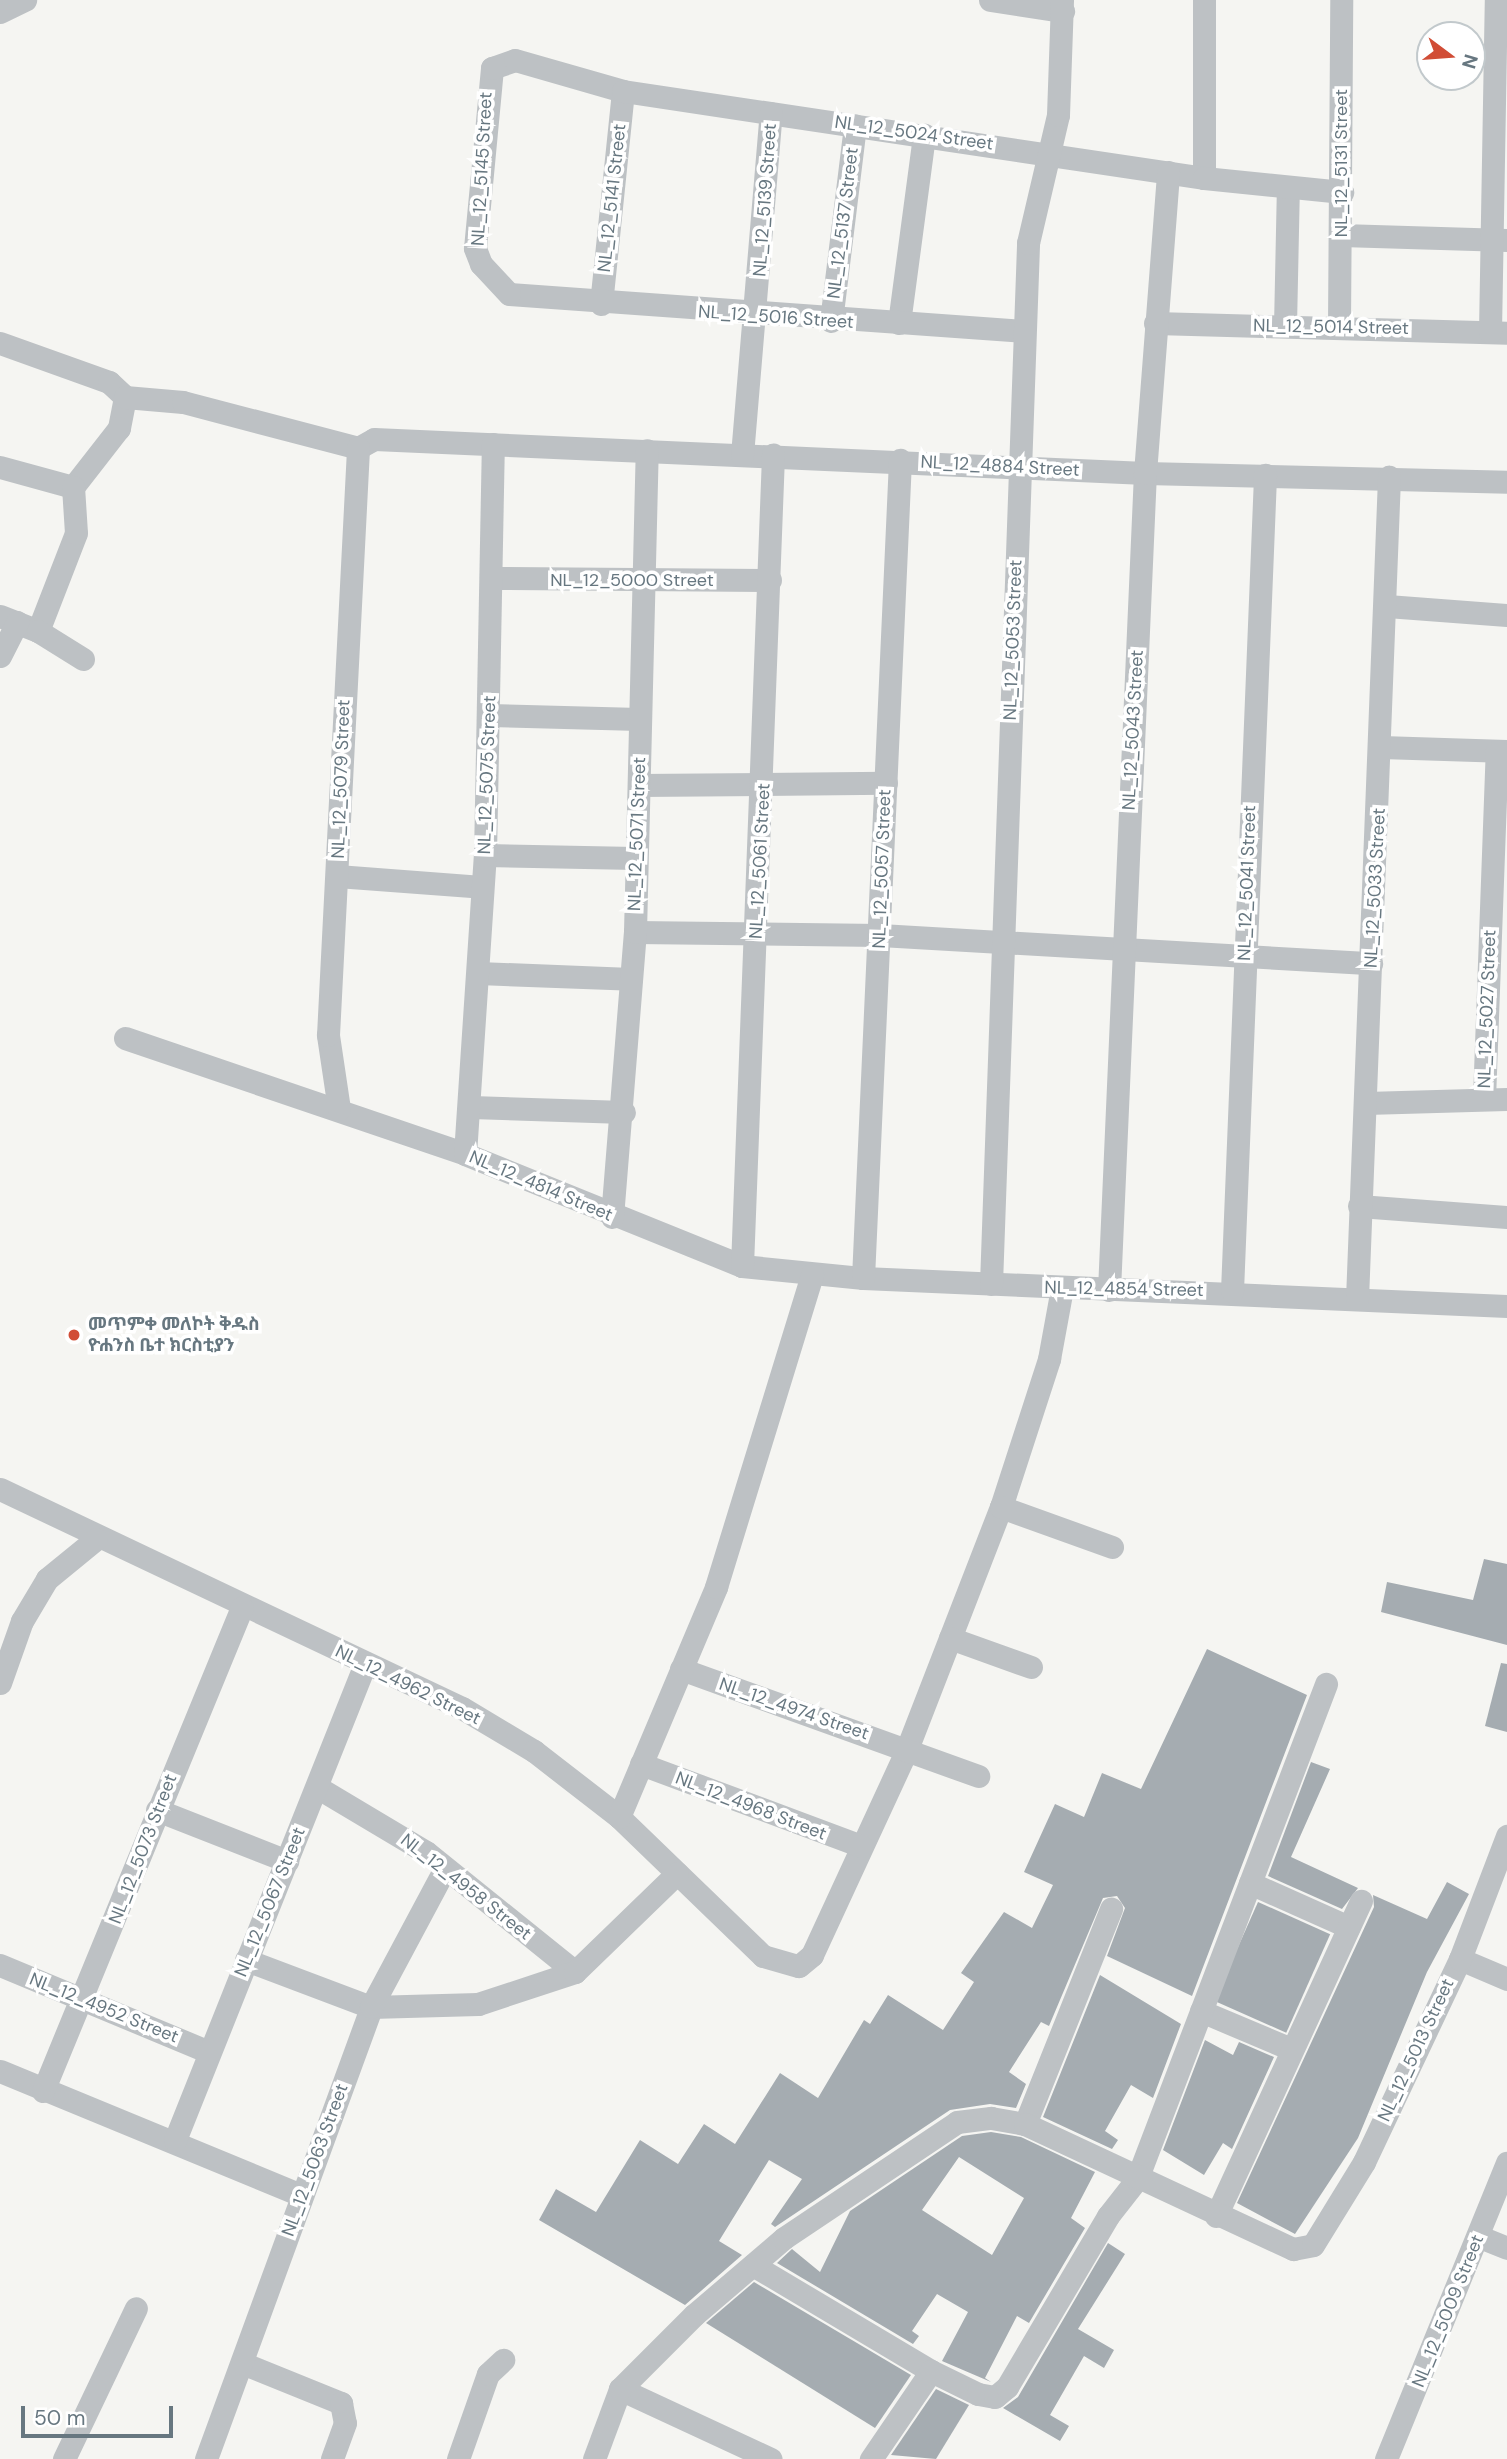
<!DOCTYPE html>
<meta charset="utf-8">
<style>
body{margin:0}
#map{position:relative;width:1507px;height:2459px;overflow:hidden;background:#f5f5f2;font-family:"DM Sans","Noto Sans Ethiopic",sans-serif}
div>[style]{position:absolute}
.building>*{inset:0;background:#a5acb1;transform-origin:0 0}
.street>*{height:23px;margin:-11.5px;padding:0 11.5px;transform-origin:11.5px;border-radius:11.5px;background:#bdc1c4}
.dots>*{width:19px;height:19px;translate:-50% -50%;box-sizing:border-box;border:4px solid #fff;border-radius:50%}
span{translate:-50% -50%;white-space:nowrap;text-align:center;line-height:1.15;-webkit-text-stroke:7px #fff;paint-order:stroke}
.street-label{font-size:18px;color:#677780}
.poi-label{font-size:18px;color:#677780;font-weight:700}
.left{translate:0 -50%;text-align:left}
.north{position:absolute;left:1416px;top:21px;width:70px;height:70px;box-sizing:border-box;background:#fff;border:2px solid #c2c9cc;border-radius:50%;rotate:106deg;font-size:19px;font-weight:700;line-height:28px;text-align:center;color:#677780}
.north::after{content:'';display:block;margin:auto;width:24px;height:32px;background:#d14d36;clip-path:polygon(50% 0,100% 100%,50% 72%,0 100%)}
.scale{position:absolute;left:21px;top:2406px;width:152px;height:32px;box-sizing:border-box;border:4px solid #677780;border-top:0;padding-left:9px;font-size:21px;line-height:24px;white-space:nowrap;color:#677780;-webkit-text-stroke:5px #fff;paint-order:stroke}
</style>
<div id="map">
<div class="building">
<div style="clip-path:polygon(1484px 1559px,1507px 1564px,1507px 1645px,1381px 1612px,1387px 1582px,1473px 1600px)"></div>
<div style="clip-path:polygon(1207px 1649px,1307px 1695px,1192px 1996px,1107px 1956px,1125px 1908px,1117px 1896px,1103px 1898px,1049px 2026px,1041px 2022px,1009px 2072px,1026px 2084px,1016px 2108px,990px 2104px,950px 2110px,775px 2227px,771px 2224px,802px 2179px,769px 2160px,719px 2241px,742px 2255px,685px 2305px,539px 2220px,556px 2189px,596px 2212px,640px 2140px,678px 2164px,704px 2124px,735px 2144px,780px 2073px,818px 2098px,864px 2020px,870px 2024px,888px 1995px,943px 2030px,974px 1982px,961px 1973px,1004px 1912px,1032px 1928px,1053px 1885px,1024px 1872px,1055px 1804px,1084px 1817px,1102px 1773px,1141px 1789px)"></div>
<div style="clip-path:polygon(1501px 1663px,1507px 1664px,1507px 1732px,1485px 1726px)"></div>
<div style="clip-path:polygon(1311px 1762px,1330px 1769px,1291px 1857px,1358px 1888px,1342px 1909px,1268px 1876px)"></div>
<div style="clip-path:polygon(1447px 1882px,1469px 1894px,1427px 1972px,1358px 2138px,1295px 2234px,1237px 2203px,1374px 1907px,1373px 1895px,1427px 1919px)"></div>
<div style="left:1258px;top:1902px;width:79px;height:108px;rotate:24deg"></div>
<div style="clip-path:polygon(1100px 1975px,1181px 2024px,1153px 2098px,1131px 2085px,1105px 2131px,1118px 2140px,1112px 2149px,1043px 2117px)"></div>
<div style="clip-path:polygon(1205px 2040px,1233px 2055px,1239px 2042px,1274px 2057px,1232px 2149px,1223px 2143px,1204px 2175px,1163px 2150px)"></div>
<div style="clip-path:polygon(evenodd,991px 2132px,1021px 2137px,1095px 2172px,1071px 2218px,1085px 2228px,1029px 2323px,1017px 2316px,985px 2378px,991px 2382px,942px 2361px,968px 2312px,937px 2294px,912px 2331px,919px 2336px,913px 2344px,777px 2263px,792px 2249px,820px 2272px,850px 2211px,962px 2136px,991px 2132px,959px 2157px,1024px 2198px,992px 2255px,922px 2210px,959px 2157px)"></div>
<div style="clip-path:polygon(1108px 2243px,1125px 2254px,1078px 2329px,1114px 2350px,1104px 2368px,1084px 2356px,1050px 2415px,1069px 2426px,1060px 2441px,1003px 2408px,1018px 2397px)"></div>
<div style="clip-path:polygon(754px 2282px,911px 2375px,875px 2428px,706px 2323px)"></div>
<div style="clip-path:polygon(936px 2389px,969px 2405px,936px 2459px,891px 2455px)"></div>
</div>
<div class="street">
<div style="left:990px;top:0;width:74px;rotate:8.6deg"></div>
<div style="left:1204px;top:0;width:178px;rotate:90deg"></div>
<div style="left:0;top:12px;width:28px;rotate:-26deg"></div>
<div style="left:1341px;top:235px;width:166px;rotate:1.7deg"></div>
<div style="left:601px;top:304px;width:214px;rotate:-84.1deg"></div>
<div style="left:831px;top:321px;width:197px;rotate:-83deg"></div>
<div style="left:899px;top:323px;width:190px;rotate:-82.4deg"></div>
<div style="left:1155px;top:323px;width:352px;rotate:1.6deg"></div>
<div style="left:1285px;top:326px;width:138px;rotate:-88.8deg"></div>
<div style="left:1339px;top:326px;width:326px;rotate:-89.6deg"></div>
<div style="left:1024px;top:331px;width:516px;rotate:-175.89deg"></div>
<div style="left:509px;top:294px;width:41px;rotate:-133deg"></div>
<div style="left:481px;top:264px;width:17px;rotate:-111deg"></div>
<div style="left:475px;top:248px;width:181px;rotate:-84.6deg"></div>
<div style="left:492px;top:68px;width:24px;rotate:-19deg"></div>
<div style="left:515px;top:60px;width:112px;rotate:16deg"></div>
<div style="left:623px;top:91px;width:587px;rotate:8.52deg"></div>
<div style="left:1204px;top:178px;width:139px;rotate:5.8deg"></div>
<div style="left:1490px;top:332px;width:332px;rotate:-89deg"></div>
<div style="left:0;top:343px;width:116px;rotate:19.7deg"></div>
<div style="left:109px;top:382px;width:22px;rotate:43deg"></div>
<div style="left:125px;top:397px;width:32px;rotate:101deg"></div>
<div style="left:119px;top:428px;width:75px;rotate:127.9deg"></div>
<div style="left:125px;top:397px;width:58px;rotate:4.9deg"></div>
<div style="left:183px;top:402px;width:181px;rotate:14.7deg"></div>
<div style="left:358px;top:448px;width:18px;rotate:-29deg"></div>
<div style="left:374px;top:439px;width:772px;rotate:2.53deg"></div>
<div style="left:1145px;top:473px;width:362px;rotate:1.4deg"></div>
<div style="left:742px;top:455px;width:343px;rotate:-85.2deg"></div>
<div style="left:0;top:467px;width:76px;rotate:15.3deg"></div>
<div style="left:494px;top:578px;width:276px;rotate:0.4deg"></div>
<div style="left:1387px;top:606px;width:120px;rotate:4.3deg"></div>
<div style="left:0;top:616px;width:41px;rotate:21.5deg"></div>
<div style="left:38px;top:631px;width:105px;rotate:-68.8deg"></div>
<div style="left:76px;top:533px;width:46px;rotate:-93.7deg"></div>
<div style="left:38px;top:631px;width:53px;rotate:31.9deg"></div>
<div style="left:0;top:656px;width:38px;rotate:-63deg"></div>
<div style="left:489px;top:715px;width:150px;rotate:1.5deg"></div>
<div style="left:1381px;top:747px;width:126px;rotate:1.8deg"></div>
<div style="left:639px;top:785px;width:247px;rotate:-0.5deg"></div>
<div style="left:485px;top:855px;width:150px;rotate:1.1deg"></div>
<div style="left:337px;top:876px;width:145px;rotate:4.3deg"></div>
<div style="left:635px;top:932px;width:245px;rotate:0.7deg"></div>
<div style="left:880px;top:935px;width:492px;rotate:3.3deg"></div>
<div style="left:478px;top:973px;width:153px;rotate:2.2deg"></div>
<div style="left:125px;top:1038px;width:359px;rotate:18.8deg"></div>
<div style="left:465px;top:1154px;width:299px;rotate:22deg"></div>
<div style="left:742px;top:1266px;width:122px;rotate:5.7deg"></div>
<div style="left:863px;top:1278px;width:645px;rotate:2.49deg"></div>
<div style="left:1484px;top:1099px;width:348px;rotate:-87.9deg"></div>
<div style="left:1366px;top:1103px;width:141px;rotate:-1.6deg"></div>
<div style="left:471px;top:1107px;width:153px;rotate:1.9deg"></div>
<div style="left:339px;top:1109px;width:75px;rotate:-98.5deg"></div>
<div style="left:328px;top:1035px;width:588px;rotate:-87.07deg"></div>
<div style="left:465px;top:1154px;width:300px;rotate:-86.2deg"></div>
<div style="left:485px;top:855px;width:411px;rotate:-88.9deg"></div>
<div style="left:1359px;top:1206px;width:148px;rotate:4.3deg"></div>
<div style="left:612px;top:1217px;width:286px;rotate:-85.4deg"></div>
<div style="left:635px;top:932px;width:482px;rotate:-88.6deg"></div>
<div style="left:742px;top:1266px;width:812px;rotate:-87.81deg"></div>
<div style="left:863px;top:1278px;width:819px;rotate:-87.41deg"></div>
<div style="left:991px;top:1284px;width:1042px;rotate:-87.96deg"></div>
<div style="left:1028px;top:243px;width:131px;rotate:-76.8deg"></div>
<div style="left:1058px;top:115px;width:115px;rotate:-88deg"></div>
<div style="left:1109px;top:1290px;width:818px;rotate:-87.48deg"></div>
<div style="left:1145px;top:473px;width:302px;rotate:-85.6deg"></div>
<div style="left:1232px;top:1291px;width:817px;rotate:-87.68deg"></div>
<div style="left:1357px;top:1299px;width:823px;rotate:-87.77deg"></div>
<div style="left:0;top:1489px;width:511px;rotate:25.36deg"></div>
<div style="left:462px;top:1708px;width:84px;rotate:30.8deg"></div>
<div style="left:534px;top:1751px;width:108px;rotate:37.8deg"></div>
<div style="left:619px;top:1817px;width:200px;rotate:44deg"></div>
<div style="left:763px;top:1956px;width:37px;rotate:16deg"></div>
<div style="left:799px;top:1966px;width:17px;rotate:-40deg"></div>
<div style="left:812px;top:1955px;width:227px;rotate:-65.2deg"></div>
<div style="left:907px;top:1749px;width:260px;rotate:-68.8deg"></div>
<div style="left:1001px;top:1507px;width:156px;rotate:-72deg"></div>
<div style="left:1049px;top:1359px;width:72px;rotate:-79.6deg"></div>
<div style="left:1001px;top:1507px;width:118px;rotate:19.8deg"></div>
<div style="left:950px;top:1638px;width:86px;rotate:19.7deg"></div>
<div style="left:681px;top:1669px;width:316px;rotate:19.8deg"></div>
<div style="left:0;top:1683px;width:66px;rotate:-70.5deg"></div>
<div style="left:22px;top:1621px;width:49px;rotate:-59.2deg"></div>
<div style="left:47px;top:1579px;width:63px;rotate:-39.2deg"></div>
<div style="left:641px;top:1764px;width:235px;rotate:20.4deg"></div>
<div style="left:317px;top:1787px;width:127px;rotate:30.8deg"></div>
<div style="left:426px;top:1852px;width:191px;rotate:38.8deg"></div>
<div style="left:157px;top:1810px;width:140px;rotate:21.4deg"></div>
<div style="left:619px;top:1817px;width:250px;rotate:-67.1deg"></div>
<div style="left:716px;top:1587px;width:327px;rotate:-72.9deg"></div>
<div style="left:1250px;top:1883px;width:108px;rotate:24deg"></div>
<div style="left:1460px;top:1959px;width:51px;rotate:23.1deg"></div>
<div style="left:246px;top:1960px;width:134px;rotate:20.6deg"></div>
<div style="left:371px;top:2007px;width:107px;rotate:-1.6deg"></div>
<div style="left:478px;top:2004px;width:102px;rotate:-18.3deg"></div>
<div style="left:575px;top:1972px;width:142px;rotate:-44.1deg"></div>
<div style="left:0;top:1965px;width:224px;rotate:22.6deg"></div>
<div style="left:1201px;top:2011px;width:98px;rotate:22.9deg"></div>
<div style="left:0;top:2071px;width:323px;rotate:22.4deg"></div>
<div style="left:43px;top:2091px;width:523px;rotate:-67.65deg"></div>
<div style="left:1025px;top:2124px;width:232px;rotate:-68.2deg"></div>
<div style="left:175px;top:2140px;width:513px;rotate:-68.24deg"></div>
<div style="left:1216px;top:2216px;width:347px;rotate:-65.3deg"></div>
<div style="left:1480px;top:2237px;width:29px;rotate:22deg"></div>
<div style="left:753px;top:2265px;width:207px;rotate:30.8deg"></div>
<div style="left:931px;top:2371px;width:107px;rotate:124.3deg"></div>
<div style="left:242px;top:2363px;width:107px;rotate:22deg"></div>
<div style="left:341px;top:2403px;width:20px;rotate:79deg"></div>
<div style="left:345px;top:2423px;width:38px;rotate:110deg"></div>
<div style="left:931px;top:2371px;width:52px;rotate:26.1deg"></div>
<div style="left:978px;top:2394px;width:17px;rotate:10deg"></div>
<div style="left:995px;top:2397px;width:16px;rotate:-40deg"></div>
<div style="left:1007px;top:2387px;width:199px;rotate:-59.4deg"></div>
<div style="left:1108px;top:2216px;width:47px;rotate:-51.9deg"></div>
<div style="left:1137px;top:2179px;width:530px;rotate:-69.1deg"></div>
<div style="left:620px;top:2389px;width:166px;rotate:24.9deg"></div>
<div style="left:64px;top:2459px;width:167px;rotate:-64.5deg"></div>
<div style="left:206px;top:2459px;width:481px;rotate:-69.9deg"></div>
<div style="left:371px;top:2007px;width:155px;rotate:-61.9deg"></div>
<div style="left:458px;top:2459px;width:90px;rotate:-70.6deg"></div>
<div style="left:488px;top:2374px;width:21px;rotate:-43deg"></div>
<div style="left:594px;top:2459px;width:75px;rotate:-69.6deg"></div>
<div style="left:620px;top:2389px;width:105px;rotate:-45deg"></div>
<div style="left:694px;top:2315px;width:118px;rotate:-40.5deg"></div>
<div style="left:784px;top:2238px;width:208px;rotate:-33.8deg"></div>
<div style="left:957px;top:2122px;width:34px;rotate:-7deg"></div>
<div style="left:991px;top:2118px;width:35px;rotate:10deg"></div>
<div style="left:1025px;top:2124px;width:296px;rotate:25deg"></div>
<div style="left:1293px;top:2249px;width:20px;rotate:-11deg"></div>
<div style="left:1313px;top:2245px;width:97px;rotate:-58.4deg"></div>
<div style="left:1364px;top:2162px;width:225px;rotate:-64.7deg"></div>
<div style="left:1460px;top:1959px;width:132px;rotate:-69.1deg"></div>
<div style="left:1386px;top:2459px;width:320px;rotate:-67.8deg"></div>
</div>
<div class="dots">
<div style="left:74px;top:1335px;background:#d14d36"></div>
</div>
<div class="street-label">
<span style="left:914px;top:133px;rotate:8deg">NL_12_5024 Street</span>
<span style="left:1341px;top:163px;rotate:-90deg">NL_12_5131 Street</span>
<span style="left:482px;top:169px;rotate:-87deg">NL_12_5145 Street</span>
<span style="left:612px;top:198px;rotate:-84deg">NL_12_5141 Street</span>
<span style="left:765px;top:200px;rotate:-86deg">NL_12_5139 Street</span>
<span style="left:843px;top:223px;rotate:-83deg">NL_12_5137 Street</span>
<span style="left:776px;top:317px;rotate:4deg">NL_12_5016 Street</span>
<span style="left:1331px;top:327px;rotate:1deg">NL_12_5014 Street</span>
<span style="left:1000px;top:466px;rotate:3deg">NL_12_4884 Street</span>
<span style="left:632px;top:580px">NL_12_5000 Street</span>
<span style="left:1013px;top:640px;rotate:-88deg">NL_12_5053 Street</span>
<span style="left:1133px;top:730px;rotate:-87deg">NL_12_5043 Street</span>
<span style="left:487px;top:775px;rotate:-88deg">NL_12_5075 Street</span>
<span style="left:341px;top:779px;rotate:-88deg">NL_12_5079 Street</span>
<span style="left:637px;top:834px;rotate:-88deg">NL_12_5071 Street</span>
<span style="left:760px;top:861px;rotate:-87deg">NL_12_5061 Street</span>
<span style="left:882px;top:869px;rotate:-88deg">NL_12_5057 Street</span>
<span style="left:1247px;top:883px;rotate:-88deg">NL_12_5041 Street</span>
<span style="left:1375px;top:888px;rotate:-87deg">NL_12_5033 Street</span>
<span style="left:1487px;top:1009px;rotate:-88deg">NL_12_5027 Street</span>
<span style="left:541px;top:1186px;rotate:23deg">NL_12_4814 Street</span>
<span style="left:1124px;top:1289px;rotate:1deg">NL_12_4854 Street</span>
<span style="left:408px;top:1685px;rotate:26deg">NL_12_4962 Street</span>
<span style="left:794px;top:1709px;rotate:19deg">NL_12_4974 Street</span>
<span style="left:751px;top:1806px;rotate:21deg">NL_12_4968 Street</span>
<span style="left:143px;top:1849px;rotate:-69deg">NL_12_5073 Street</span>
<span style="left:466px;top:1887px;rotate:38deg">NL_12_4958 Street</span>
<span style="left:270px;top:1902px;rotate:-68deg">NL_12_5067 Street</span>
<span style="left:104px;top:2008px;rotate:22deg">NL_12_4952 Street</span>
<span style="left:1416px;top:2050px;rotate:-65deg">NL_12_5013 Street</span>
<span style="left:315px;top:2160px;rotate:-70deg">NL_12_5063 Street</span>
<span style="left:1448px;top:2311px;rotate:-68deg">NL_12_5009 Street</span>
</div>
<div class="poi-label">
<span class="left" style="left:88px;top:1335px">መጥምቀ መለኮት ቅዱስ<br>ዮሐንስ ቤተ ክርስቲያን</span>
</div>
<div class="north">N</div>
<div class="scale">50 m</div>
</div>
